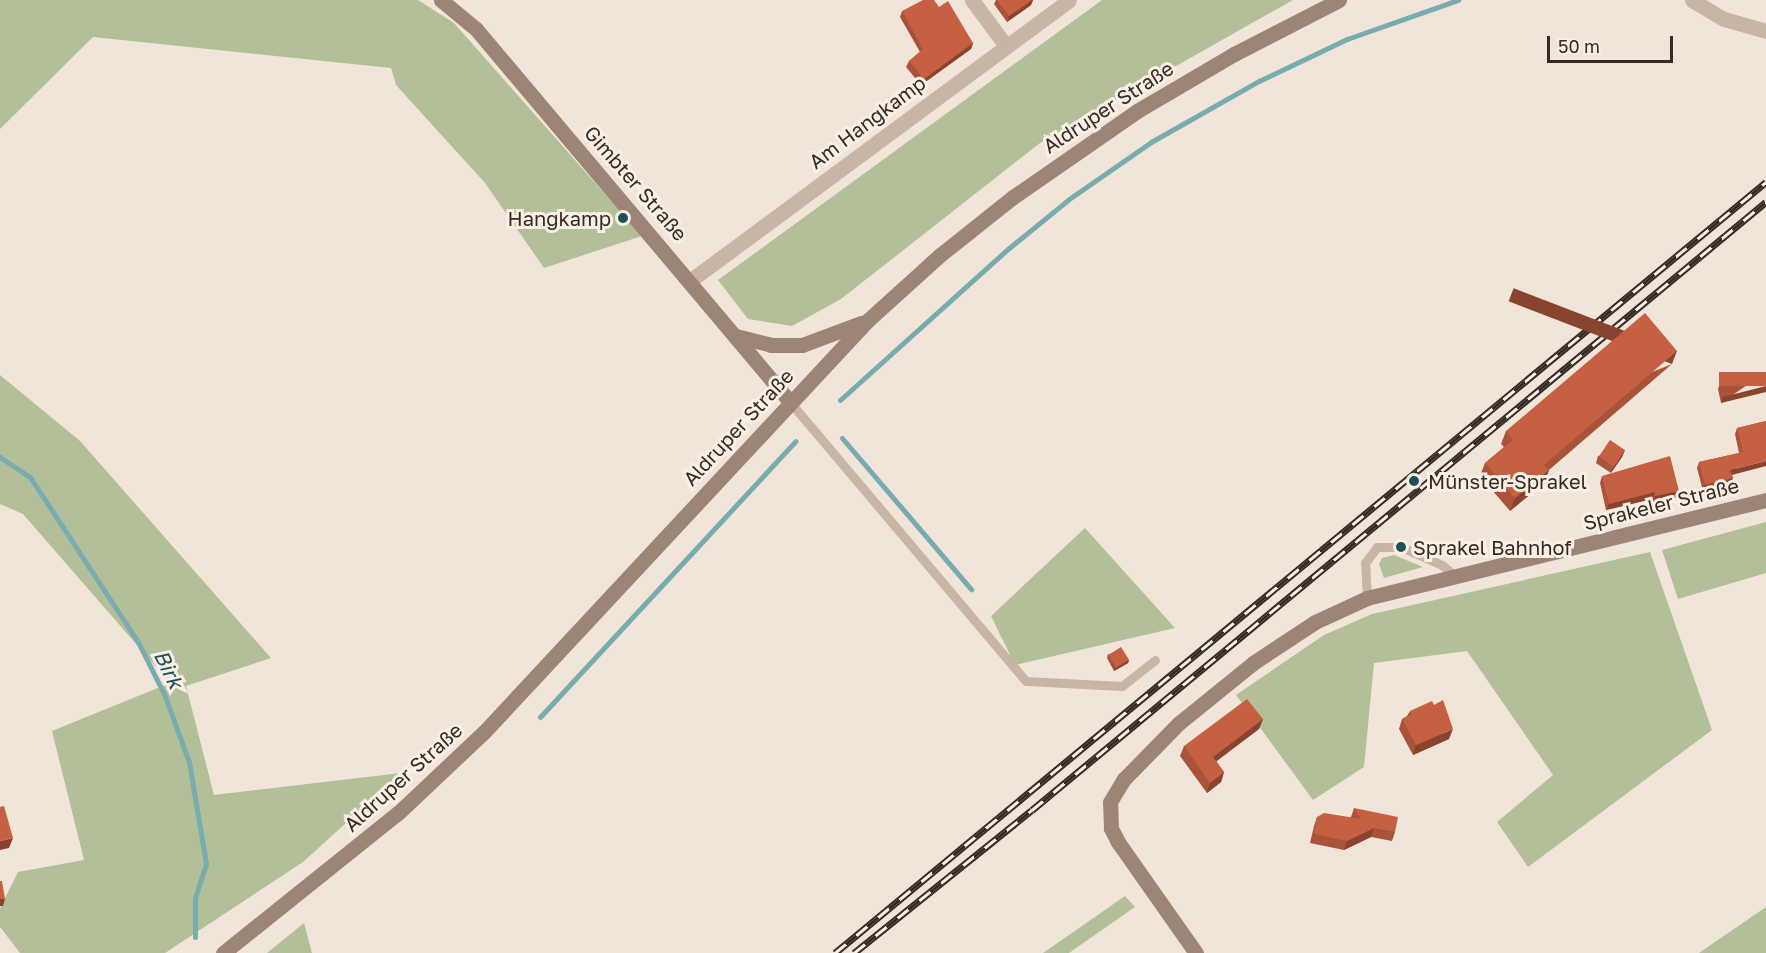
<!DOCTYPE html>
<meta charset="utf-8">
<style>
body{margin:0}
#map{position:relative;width:1766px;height:953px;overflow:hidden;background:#f1e5d9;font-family:"Golos Text",sans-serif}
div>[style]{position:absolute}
.green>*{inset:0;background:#b3bf99}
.stream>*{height:5px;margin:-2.5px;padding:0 2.5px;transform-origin:2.5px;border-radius:2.5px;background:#78acae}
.lane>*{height:9px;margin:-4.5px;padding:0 4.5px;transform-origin:4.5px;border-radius:4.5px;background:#c9b5a5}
.street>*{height:15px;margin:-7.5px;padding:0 7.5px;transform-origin:7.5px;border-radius:7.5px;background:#c9b5a5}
.secondary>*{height:15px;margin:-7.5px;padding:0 7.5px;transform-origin:7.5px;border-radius:7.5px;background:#9c8476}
.rail>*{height:7px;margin-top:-3.5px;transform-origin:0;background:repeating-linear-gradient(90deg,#f9efe5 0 14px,#342a26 0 28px);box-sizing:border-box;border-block:2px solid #342a26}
.wall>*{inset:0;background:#a9533a}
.shaded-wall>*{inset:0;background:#8a432f;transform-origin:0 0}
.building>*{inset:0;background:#c56043;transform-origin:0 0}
.dots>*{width:16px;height:16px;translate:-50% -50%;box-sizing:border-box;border:3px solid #f9efe5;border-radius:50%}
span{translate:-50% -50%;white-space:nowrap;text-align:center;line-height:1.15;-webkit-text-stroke:6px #f9efe5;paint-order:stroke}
.street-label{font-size:20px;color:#342a26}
.poi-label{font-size:20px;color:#342a26}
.right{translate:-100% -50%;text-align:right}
.left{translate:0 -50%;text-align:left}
.water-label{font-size:21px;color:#1c5255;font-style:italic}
.scale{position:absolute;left:1547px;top:36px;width:126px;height:27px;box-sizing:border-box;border:3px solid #342a26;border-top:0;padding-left:8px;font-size:18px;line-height:21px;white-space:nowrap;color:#342a26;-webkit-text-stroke:4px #f9efe5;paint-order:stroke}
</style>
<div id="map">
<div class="green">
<div style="clip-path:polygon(0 0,418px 0,454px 23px,642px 236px,544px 268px,485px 183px,396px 85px,391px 68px,93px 37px,0 129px)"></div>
<div style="clip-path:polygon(1102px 0,1293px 0,1040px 143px,841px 299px,792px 326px,748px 319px,718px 280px)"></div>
<div style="clip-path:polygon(0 375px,80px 441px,271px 658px,186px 686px,214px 795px,401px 773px,303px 862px,165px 953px,20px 953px,0 927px,0 908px,18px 872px,84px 860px,52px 731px,170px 683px,23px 514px,0 504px)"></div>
<div style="clip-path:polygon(1766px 522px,1766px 573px,1678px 599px,1662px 550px)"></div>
<div style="clip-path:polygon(1085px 528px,1175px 628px,1015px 665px,991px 616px)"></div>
<div style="clip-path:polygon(1650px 552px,1712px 730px,1528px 867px,1497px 822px,1553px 775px,1467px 651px,1374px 663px,1364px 767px,1313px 800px,1236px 695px,1324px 635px,1372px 614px)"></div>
<div style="clip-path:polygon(1394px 555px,1423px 567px,1384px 578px,1379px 564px,1382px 558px)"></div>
<div style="clip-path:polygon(1125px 896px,1135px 907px,1069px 953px,1043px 953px)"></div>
<div style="clip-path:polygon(1766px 907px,1766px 953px,1699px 953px)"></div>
<div style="clip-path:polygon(304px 923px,312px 953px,267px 953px)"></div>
</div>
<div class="stream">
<div style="left:840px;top:400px;width:227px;rotate:-42deg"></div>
<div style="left:1009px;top:248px;width:77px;rotate:-39.2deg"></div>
<div style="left:1069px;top:199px;width:100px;rotate:-34.8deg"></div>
<div style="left:1151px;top:142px;width:124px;rotate:-29.5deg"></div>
<div style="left:1259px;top:81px;width:98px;rotate:-25.5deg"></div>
<div style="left:1347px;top:39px;width:118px;rotate:-19.4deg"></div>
<div style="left:842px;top:438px;width:199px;rotate:49.5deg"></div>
<div style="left:0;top:457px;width:36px;rotate:34deg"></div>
<div style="left:30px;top:477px;width:197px;rotate:56.8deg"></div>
<div style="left:138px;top:642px;width:60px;rotate:63.4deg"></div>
<div style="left:165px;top:696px;width:70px;rotate:70deg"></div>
<div style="left:189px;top:762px;width:103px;rotate:80.5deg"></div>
<div style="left:206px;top:864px;width:35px;rotate:108deg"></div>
<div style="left:195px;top:897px;width:40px;rotate:90deg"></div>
<div style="left:540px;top:717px;width:376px;rotate:-47.2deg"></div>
</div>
<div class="lane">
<div style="left:790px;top:402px;width:365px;rotate:49.8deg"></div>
<div style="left:1026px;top:681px;width:96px;rotate:3deg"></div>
<div style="left:1122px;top:686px;width:42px;rotate:-38.2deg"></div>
<div style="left:1367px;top:598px;width:35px;rotate:-93deg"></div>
<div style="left:1365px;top:563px;width:20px;rotate:-53deg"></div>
<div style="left:1377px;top:547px;width:24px"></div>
<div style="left:1401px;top:547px;width:45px;rotate:23.7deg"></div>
<div style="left:1442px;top:565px;width:16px;rotate:40deg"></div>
</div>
<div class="street">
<div style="left:972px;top:0;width:57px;rotate:53.5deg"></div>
<div style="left:1692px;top:0;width:37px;rotate:31deg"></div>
<div style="left:1724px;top:19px;width:44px;rotate:15.9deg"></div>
<div style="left:691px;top:280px;width:470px;rotate:-36.5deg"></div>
</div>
<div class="secondary">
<div style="left:441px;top:0;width:45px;rotate:39.6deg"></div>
<div style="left:476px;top:29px;width:488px;rotate:49.9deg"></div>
<div style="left:736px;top:336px;width:36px;rotate:14deg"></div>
<div style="left:771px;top:345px;width:31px"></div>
<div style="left:802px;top:345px;width:63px;rotate:-20.4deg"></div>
<div style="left:223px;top:953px;width:224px;rotate:-38.7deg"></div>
<div style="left:398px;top:813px;width:118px;rotate:-43.3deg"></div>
<div style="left:484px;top:732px;width:562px;rotate:-47.02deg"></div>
<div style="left:867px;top:321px;width:98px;rotate:-42.1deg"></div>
<div style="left:940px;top:255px;width:93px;rotate:-38.5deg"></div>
<div style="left:1013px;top:197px;width:151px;rotate:-34.7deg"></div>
<div style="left:1137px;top:111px;width:113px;rotate:-30.4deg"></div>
<div style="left:1234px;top:54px;width:118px;rotate:-27.2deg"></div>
<div style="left:1196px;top:953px;width:136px;rotate:-125.1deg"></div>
<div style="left:1118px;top:842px;width:16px;rotate:-117deg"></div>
<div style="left:1111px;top:828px;width:26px;rotate:-92deg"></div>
<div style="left:1110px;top:802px;width:27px;rotate:-59deg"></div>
<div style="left:1124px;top:779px;width:78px;rotate:-45.5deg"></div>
<div style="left:1179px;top:723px;width:95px;rotate:-39deg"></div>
<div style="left:1253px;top:663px;width:74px;rotate:-33.5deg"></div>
<div style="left:1315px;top:622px;width:57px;rotate:-24.8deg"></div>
<div style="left:1367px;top:598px;width:411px;rotate:-13.8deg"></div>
</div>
<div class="rail">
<div style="left:835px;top:953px;width:1209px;rotate:-39.63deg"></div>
<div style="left:854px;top:953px;width:228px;rotate:-38.8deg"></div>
<div style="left:1032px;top:810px;width:953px;rotate:-39.64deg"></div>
</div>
<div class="wall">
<div style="clip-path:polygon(996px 0,1033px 0,1031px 5px,1007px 22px,994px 4px)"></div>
<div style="clip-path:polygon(939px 7px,973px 43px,971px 49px,921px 85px,906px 67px,909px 61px,920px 52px,900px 17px,902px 11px)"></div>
<div style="clip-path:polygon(1672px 364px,1549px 470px,1544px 483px,1510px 511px,1480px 476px,1485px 463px,1504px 447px,1501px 444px,1506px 431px)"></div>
<div style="clip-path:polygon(1766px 372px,1721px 403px,1718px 389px,1720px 383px)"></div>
<div style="clip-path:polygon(1766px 421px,1732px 475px,1733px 478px,1730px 484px,1703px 491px,1697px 468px,1699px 462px,1739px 453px,1735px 434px,1737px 428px)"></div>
<div style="clip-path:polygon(1625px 450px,1622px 457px,1611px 473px,1596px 463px,1598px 456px)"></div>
<div style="clip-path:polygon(1602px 476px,1679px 491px,1676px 498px,1653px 503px,1652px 499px,1606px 510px,1600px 483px)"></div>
<div style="clip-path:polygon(1108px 654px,1129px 660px,1128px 663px,1114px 671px,1107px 658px)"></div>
<div style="clip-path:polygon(1410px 711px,1449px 739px,1413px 755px,1399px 729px,1402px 719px,1407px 716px)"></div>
<div style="clip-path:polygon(1263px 719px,1259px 729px,1216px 761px,1224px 772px,1221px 782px,1207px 793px,1180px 756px,1184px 746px)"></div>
<div style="clip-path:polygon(1354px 808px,1395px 832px,1392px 841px,1371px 837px,1344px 850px,1310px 843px,1314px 826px,1317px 817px,1351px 817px)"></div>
</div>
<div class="shaded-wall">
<div style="clip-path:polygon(1032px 0,1033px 0,1031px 5px,1007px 22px,1009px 16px)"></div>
<div style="clip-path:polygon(973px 43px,971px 49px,921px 85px,924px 79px)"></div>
<div style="left:1677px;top:351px;width:14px;height:175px;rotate:111deg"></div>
<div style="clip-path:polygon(1766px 386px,1766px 392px,1721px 403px,1723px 397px)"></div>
<div style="clip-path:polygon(1625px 450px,1622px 457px,1611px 473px,1614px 466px)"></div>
<div style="clip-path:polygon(1766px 461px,1766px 466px,1728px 476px,1730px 470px)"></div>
<div style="clip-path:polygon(1549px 470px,1544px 483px,1510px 511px,1515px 498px)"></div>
<div style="clip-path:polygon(1733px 478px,1730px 484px,1703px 491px,1705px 485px)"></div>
<div style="clip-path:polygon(1679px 491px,1676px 498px,1653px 503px,1655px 496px)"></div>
<div style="clip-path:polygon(1655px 492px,1652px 499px,1606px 510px,1609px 504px)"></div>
<div style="clip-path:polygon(1129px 660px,1128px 663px,1114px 671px,1116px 667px)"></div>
<div style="clip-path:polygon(1263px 719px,1259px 729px,1209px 767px,1213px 757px)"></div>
<div style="clip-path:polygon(1453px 729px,1449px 739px,1413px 755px,1416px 745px)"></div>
<div style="clip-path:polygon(1224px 772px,1221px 782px,1207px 793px,1210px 783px)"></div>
<div style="clip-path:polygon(1374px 828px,1371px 837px,1344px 850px,1347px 841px)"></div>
<div style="clip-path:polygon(13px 838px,9px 848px,0 850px,0 841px)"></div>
<div style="clip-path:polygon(0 899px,5px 899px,3px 906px,0 906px)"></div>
</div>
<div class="building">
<div style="clip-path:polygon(923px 0,934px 0,939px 7px,948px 1px,973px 43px,924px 79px,909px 61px,923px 49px,902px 11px)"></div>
<div style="clip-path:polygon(997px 0,1032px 0,1009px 16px)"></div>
<div style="clip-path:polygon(1645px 313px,1677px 351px,1544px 465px,1549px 470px,1515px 498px,1485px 463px,1513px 440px,1506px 431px)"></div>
<div style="left:1766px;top:372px;width:14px;height:47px;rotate:90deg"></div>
<div style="clip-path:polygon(1766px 421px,1766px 461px,1730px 470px,1733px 478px,1705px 485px,1699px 462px,1743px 452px,1737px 428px)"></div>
<div style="left:1610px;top:440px;width:18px;height:20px;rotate:34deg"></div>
<div style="clip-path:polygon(1670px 456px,1679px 491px,1655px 496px,1655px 492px,1609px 504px,1602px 476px)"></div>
<div style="left:1121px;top:647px;width:15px;height:15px;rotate:58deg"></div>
<div style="clip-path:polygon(1247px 699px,1263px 719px,1213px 757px,1224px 772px,1210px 783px,1184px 746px)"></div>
<div style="clip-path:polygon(1443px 700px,1453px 729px,1416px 745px,1402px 719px,1411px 715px,1410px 711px,1432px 701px,1434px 705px)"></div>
<div style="clip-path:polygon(4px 806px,13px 838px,0 841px,0 807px)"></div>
<div style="clip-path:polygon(1354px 808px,1398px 817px,1395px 832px,1374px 828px,1347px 841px,1314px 834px,1317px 817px,1324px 813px,1361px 819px)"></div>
<div style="clip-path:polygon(0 881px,2px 881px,5px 899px,0 899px)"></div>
</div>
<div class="dots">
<div style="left:623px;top:218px;background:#1c5255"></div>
<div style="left:1414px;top:481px;background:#1c5255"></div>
<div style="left:1401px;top:547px;background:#1c5255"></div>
</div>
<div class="street-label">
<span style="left:1108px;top:107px;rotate:-33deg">Aldruper Straße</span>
<span style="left:867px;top:122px;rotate:-37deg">Am Hangkamp</span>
<span style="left:636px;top:183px;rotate:49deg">Gimbter Straße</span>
<span style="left:738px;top:427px;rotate:-47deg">Aldruper Straße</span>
<span style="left:1661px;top:504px;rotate:-14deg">Sprakeler Straße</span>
<span style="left:403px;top:777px;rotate:-42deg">Aldruper Straße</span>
</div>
<div class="poi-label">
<span class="right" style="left:611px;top:218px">Hangkamp</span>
<span class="left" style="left:1428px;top:481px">Münster-Sprakel</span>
<span class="left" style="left:1413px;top:547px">Sprakel Bahnhof</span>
</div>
<div class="water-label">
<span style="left:169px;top:669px;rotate:64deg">Birk</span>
</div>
<div class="scale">50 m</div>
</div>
